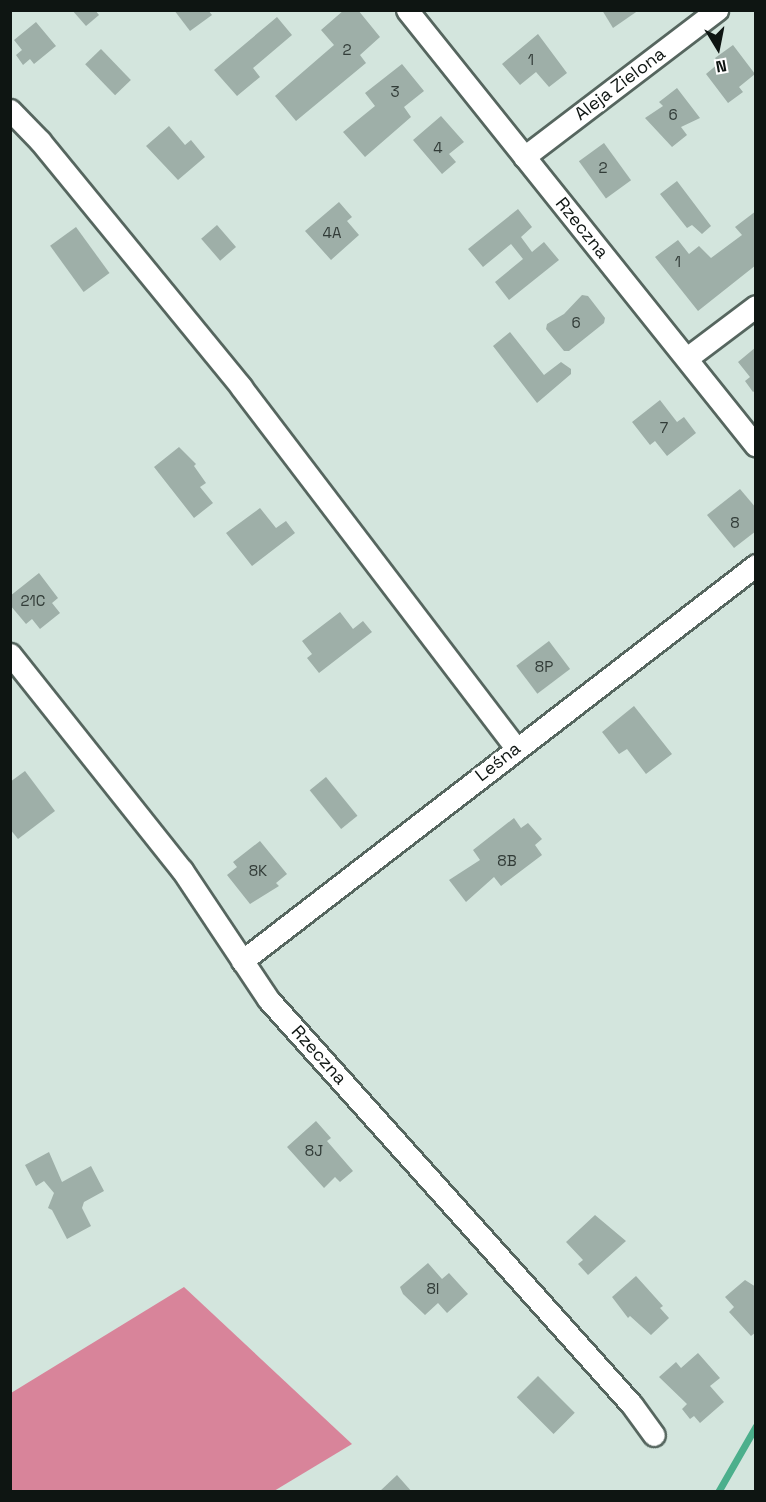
<!DOCTYPE html>
<meta charset="utf-8">
<style>
body{margin:0}
#map{position:relative;width:766px;height:1502px;overflow:hidden;background:#d3e5dd;font-family:"Space Grotesk",sans-serif}
div>[style]{position:absolute}
.forest>*{inset:0;background:#d8849a}
.stream>*{height:7px;margin:-3.5px;padding:0 3.5px;transform-origin:3.5px;border-radius:3.5px;background:#4caf8c}
.building>*{inset:0;background:#9eafa8;transform-origin:0 0}
.roads{filter:drop-shadow(2px 0 #56665f) drop-shadow(-2px 0 #56665f) drop-shadow(0 2px #56665f) drop-shadow(0 -2px #56665f)}
.street>*{height:21px;margin:-10.5px;padding:0 10.5px;transform-origin:10.5px;border-radius:10.5px;background:#fff}
span{translate:-50% -50%;white-space:nowrap;text-align:center;line-height:1.15;-webkit-text-stroke:4.5px #fff;paint-order:stroke}
.number-label{font-size:15px;color:#323c38}
.number-label span{-webkit-text-stroke-width:0}
.street-label{font-size:18px;color:#0e1512}
.frame{position:absolute;inset:0;border:12px solid #0e1512;pointer-events:none}
.north{position:absolute;left:688px;top:18px;width:60px;height:60px;-webkit-text-stroke:4px #fff;paint-order:stroke;rotate:170deg;font-size:16px;font-weight:700;line-height:24px;text-align:center;color:#0e1512}
.north::after{content:'';display:block;margin:auto;width:21px;height:27px;background:#0e1512;clip-path:polygon(50% 0,100% 100%,50% 72%,0 100%)}
</style>
<div id="map">
<div class="forest">
<div style="clip-path:polygon(184px 1287px,352px 1444px,274px 1491px,11px 1491px,11px 1393px)"></div>
</div>
<div class="stream">
<div style="left:718px;top:1492px;width:76px;rotate:-60.1deg"></div>
</div>
<div class="building">
<div style="clip-path:polygon(72px 10px,95px 10px,99px 15px,86px 26px)"></div>
<div style="clip-path:polygon(174px 10px,208px 10px,212px 15px,190px 31px)"></div>
<div style="clip-path:polygon(344px 10px,358px 10px,380px 37px,360px 55px,366px 63px,296px 121px,275px 96px,334px 45px,321px 30px)"></div>
<div style="clip-path:polygon(602px 10px,639px 10px,613px 28px)"></div>
<div style="clip-path:polygon(277px 17px,292px 35px,253px 68px,260px 77px,237px 96px,214px 70px)"></div>
<div style="clip-path:polygon(36px 22px,56px 46px,34px 64px,30px 59px,23px 65px,16px 55px,22px 50px,14px 40px)"></div>
<div style="clip-path:polygon(538px 34px,567px 73px,549px 87px,536px 72px,520px 85px,502px 64px)"></div>
<div style="clip-path:polygon(733px 45px,755px 74px,739px 87px,743px 92px,728px 103px,706px 74px,719px 63px,715px 58px)"></div>
<div style="left:101px;top:49px;width:43px;height:22px;rotate:46deg"></div>
<div style="clip-path:polygon(402px 64px,424px 91px,404px 107px,411px 117px,365px 157px,343px 132px,375px 106px,365px 93px)"></div>
<div style="clip-path:polygon(677px 88px,700px 118px,681px 127px,687px 135px,672px 147px,645px 118px,663px 106px,659px 102px)"></div>
<div style="clip-path:polygon(441px 116px,464px 142px,449px 154px,456px 162px,442px 174px,413px 140px)"></div>
<div style="clip-path:polygon(169px 126px,185px 145px,191px 140px,205px 157px,178px 180px,146px 146px)"></div>
<div style="left:604px;top:143px;width:46px;height:31px;rotate:54deg"></div>
<div style="clip-path:polygon(677px 181px,711px 226px,702px 234px,692px 225px,687px 228px,660px 194px)"></div>
<div style="clip-path:polygon(339px 202px,352px 217px,347px 221px,359px 235px,331px 260px,305px 231px)"></div>
<div style="clip-path:polygon(518px 209px,532px 227px,521px 237px,532px 252px,544px 242px,559px 260px,509px 300px,495px 282px,523px 259px,511px 244px,483px 267px,468px 249px)"></div>
<div style="clip-path:polygon(756px 211px,756px 265px,698px 311px,655px 257px,678px 240px,689px 254px,699px 246px,711px 258px,742px 235px,735px 227px)"></div>
<div style="left:217px;top:225px;width:29px;height:21px;rotate:49deg"></div>
<div style="left:76px;top:227px;width:57px;height:32px;rotate:54deg"></div>
<div style="clip-path:polygon(582px 295px,588px 296px,605px 318px,604px 323px,569px 351px,564px 351px,546px 329px,547px 324px,564px 314px)"></div>
<div style="clip-path:polygon(510px 332px,544px 375px,561px 362px,571px 369px,571px 374px,537px 403px,493px 346px)"></div>
<div style="clip-path:polygon(756px 347px,756px 390px,753px 392px,745px 381px,750px 377px,738px 362px)"></div>
<div style="clip-path:polygon(660px 400px,677px 422px,684px 417px,696px 433px,667px 456px,655px 441px,650px 445px,632px 422px)"></div>
<div style="clip-path:polygon(179px 447px,196px 464px,194px 466px,206px 483px,200px 487px,213px 503px,194px 518px,154px 467px)"></div>
<div style="clip-path:polygon(740px 489px,756px 508px,756px 531px,734px 548px,707px 515px)"></div>
<div style="clip-path:polygon(260px 508px,276px 528px,286px 521px,295px 533px,252px 566px,226px 533px)"></div>
<div style="clip-path:polygon(39px 573px,58px 598px,52px 603px,60px 613px,40px 629px,32px 619px,26px 624px,10px 605px,10px 596px)"></div>
<div style="clip-path:polygon(340px 612px,353px 629px,363px 621px,372px 632px,319px 673px,307px 658px,312px 654px,302px 641px)"></div>
<div style="left:549px;top:641px;width:35px;height:41px;rotate:53deg"></div>
<div style="clip-path:polygon(634px 706px,672px 754px,646px 774px,627px 749px,619px 754px,602px 732px)"></div>
<div style="clip-path:polygon(25px 771px,55px 811px,18px 839px,10px 829px,10px 782px)"></div>
<div style="left:326px;top:777px;width:50px;height:21px;rotate:51deg"></div>
<div style="clip-path:polygon(514px 818px,521px 828px,528px 823px,542px 839px,535px 845px,542px 855px,501px 886px,494px 877px,466px 902px,449px 880px,480px 860px,473px 850px)"></div>
<div style="clip-path:polygon(260px 841px,287px 874px,276px 883px,279px 886px,250px 904px,227px 875px,237px 867px,233px 862px)"></div>
<div style="clip-path:polygon(316px 1121px,331px 1138px,327px 1141px,353px 1171px,340px 1182px,335px 1177px,324px 1188px,287px 1147px)"></div>
<div style="clip-path:polygon(49px 1152px,62px 1182px,91px 1166px,104px 1191px,84px 1202px,82px 1208px,91px 1226px,67px 1239px,52px 1210px,48px 1208px,54px 1193px,44px 1181px,36px 1186px,25px 1165px)"></div>
<div style="clip-path:polygon(595px 1215px,626px 1241px,588px 1275px,578px 1264px,583px 1260px,566px 1242px)"></div>
<div style="clip-path:polygon(428px 1263px,442px 1279px,449px 1273px,468px 1294px,447px 1313px,438px 1303px,425px 1315px,403px 1294px,400px 1287px)"></div>
<div style="clip-path:polygon(636px 1276px,663px 1306px,660px 1308px,669px 1318px,651px 1335px,630px 1316px,628px 1318px,612px 1297px)"></div>
<div style="clip-path:polygon(745px 1280px,756px 1287px,756px 1332px,751px 1336px,729px 1312px,734px 1307px,725px 1297px)"></div>
<div style="clip-path:polygon(698px 1353px,720px 1378px,710px 1386px,724px 1402px,700px 1423px,694px 1416px,690px 1419px,682px 1409px,687px 1404px,659px 1377px,676px 1362px,681px 1368px)"></div>
<div style="left:538px;top:1376px;width:52px;height:30px;rotate:45deg"></div>
<div style="clip-path:polygon(397px 1475px,412px 1492px,379px 1492px)"></div>
</div>
<div class="roads">
<div class="street">
<div style="left:407px;top:10px;width:558px;rotate:51.32deg"></div>
<div style="left:10px;top:110px;width:43px;rotate:45.9deg"></div>
<div style="left:40px;top:141px;width:318px;rotate:50.7deg"></div>
<div style="left:241px;top:387px;width:454px;rotate:52.7deg"></div>
<div style="left:524px;top:157px;width:243px;rotate:-37.3deg"></div>
<div style="left:687px;top:358px;width:86px;rotate:-37deg"></div>
<div style="left:10px;top:654px;width:276px;rotate:51.5deg"></div>
<div style="left:182px;top:870px;width:155px;rotate:56.3deg"></div>
<div style="left:268px;top:999px;width:545px;rotate:48.12deg"></div>
<div style="left:632px;top:1405px;width:37px;rotate:54deg"></div>
<div style="left:242px;top:961px;width:649px;rotate:-37.61deg"></div>
</div>
</div>
<div class="number-label">
<span style="left:347px;top:50px">2</span>
<span style="left:531px;top:60px">1</span>
<span style="left:395px;top:92px">3</span>
<span style="left:673px;top:115px">6</span>
<span style="left:438px;top:148px">4</span>
<span style="left:603px;top:168px">2</span>
<span style="left:332px;top:233px">4A</span>
<span style="left:678px;top:262px">1</span>
<span style="left:576px;top:323px">6</span>
<span style="left:664px;top:428px">7</span>
<span style="left:735px;top:523px">8</span>
<span style="left:33px;top:601px">21C</span>
<span style="left:544px;top:667px">8P</span>
<span style="left:507px;top:861px">8B</span>
<span style="left:258px;top:871px">8K</span>
<span style="left:314px;top:1151px">8J</span>
<span style="left:433px;top:1289px">8I</span>
</div>
<div class="street-label">
<span style="left:620px;top:84px;rotate:-37deg">Aleja Zielona</span>
<span style="left:582px;top:228px;rotate:51deg">Rzeczna</span>
<span style="left:498px;top:762px;rotate:-38deg">Leśna</span>
<span style="left:319px;top:1055px;rotate:48deg">Rzeczna</span>
</div>
<div class="frame"></div>
<div class="north">N</div>
</div>
